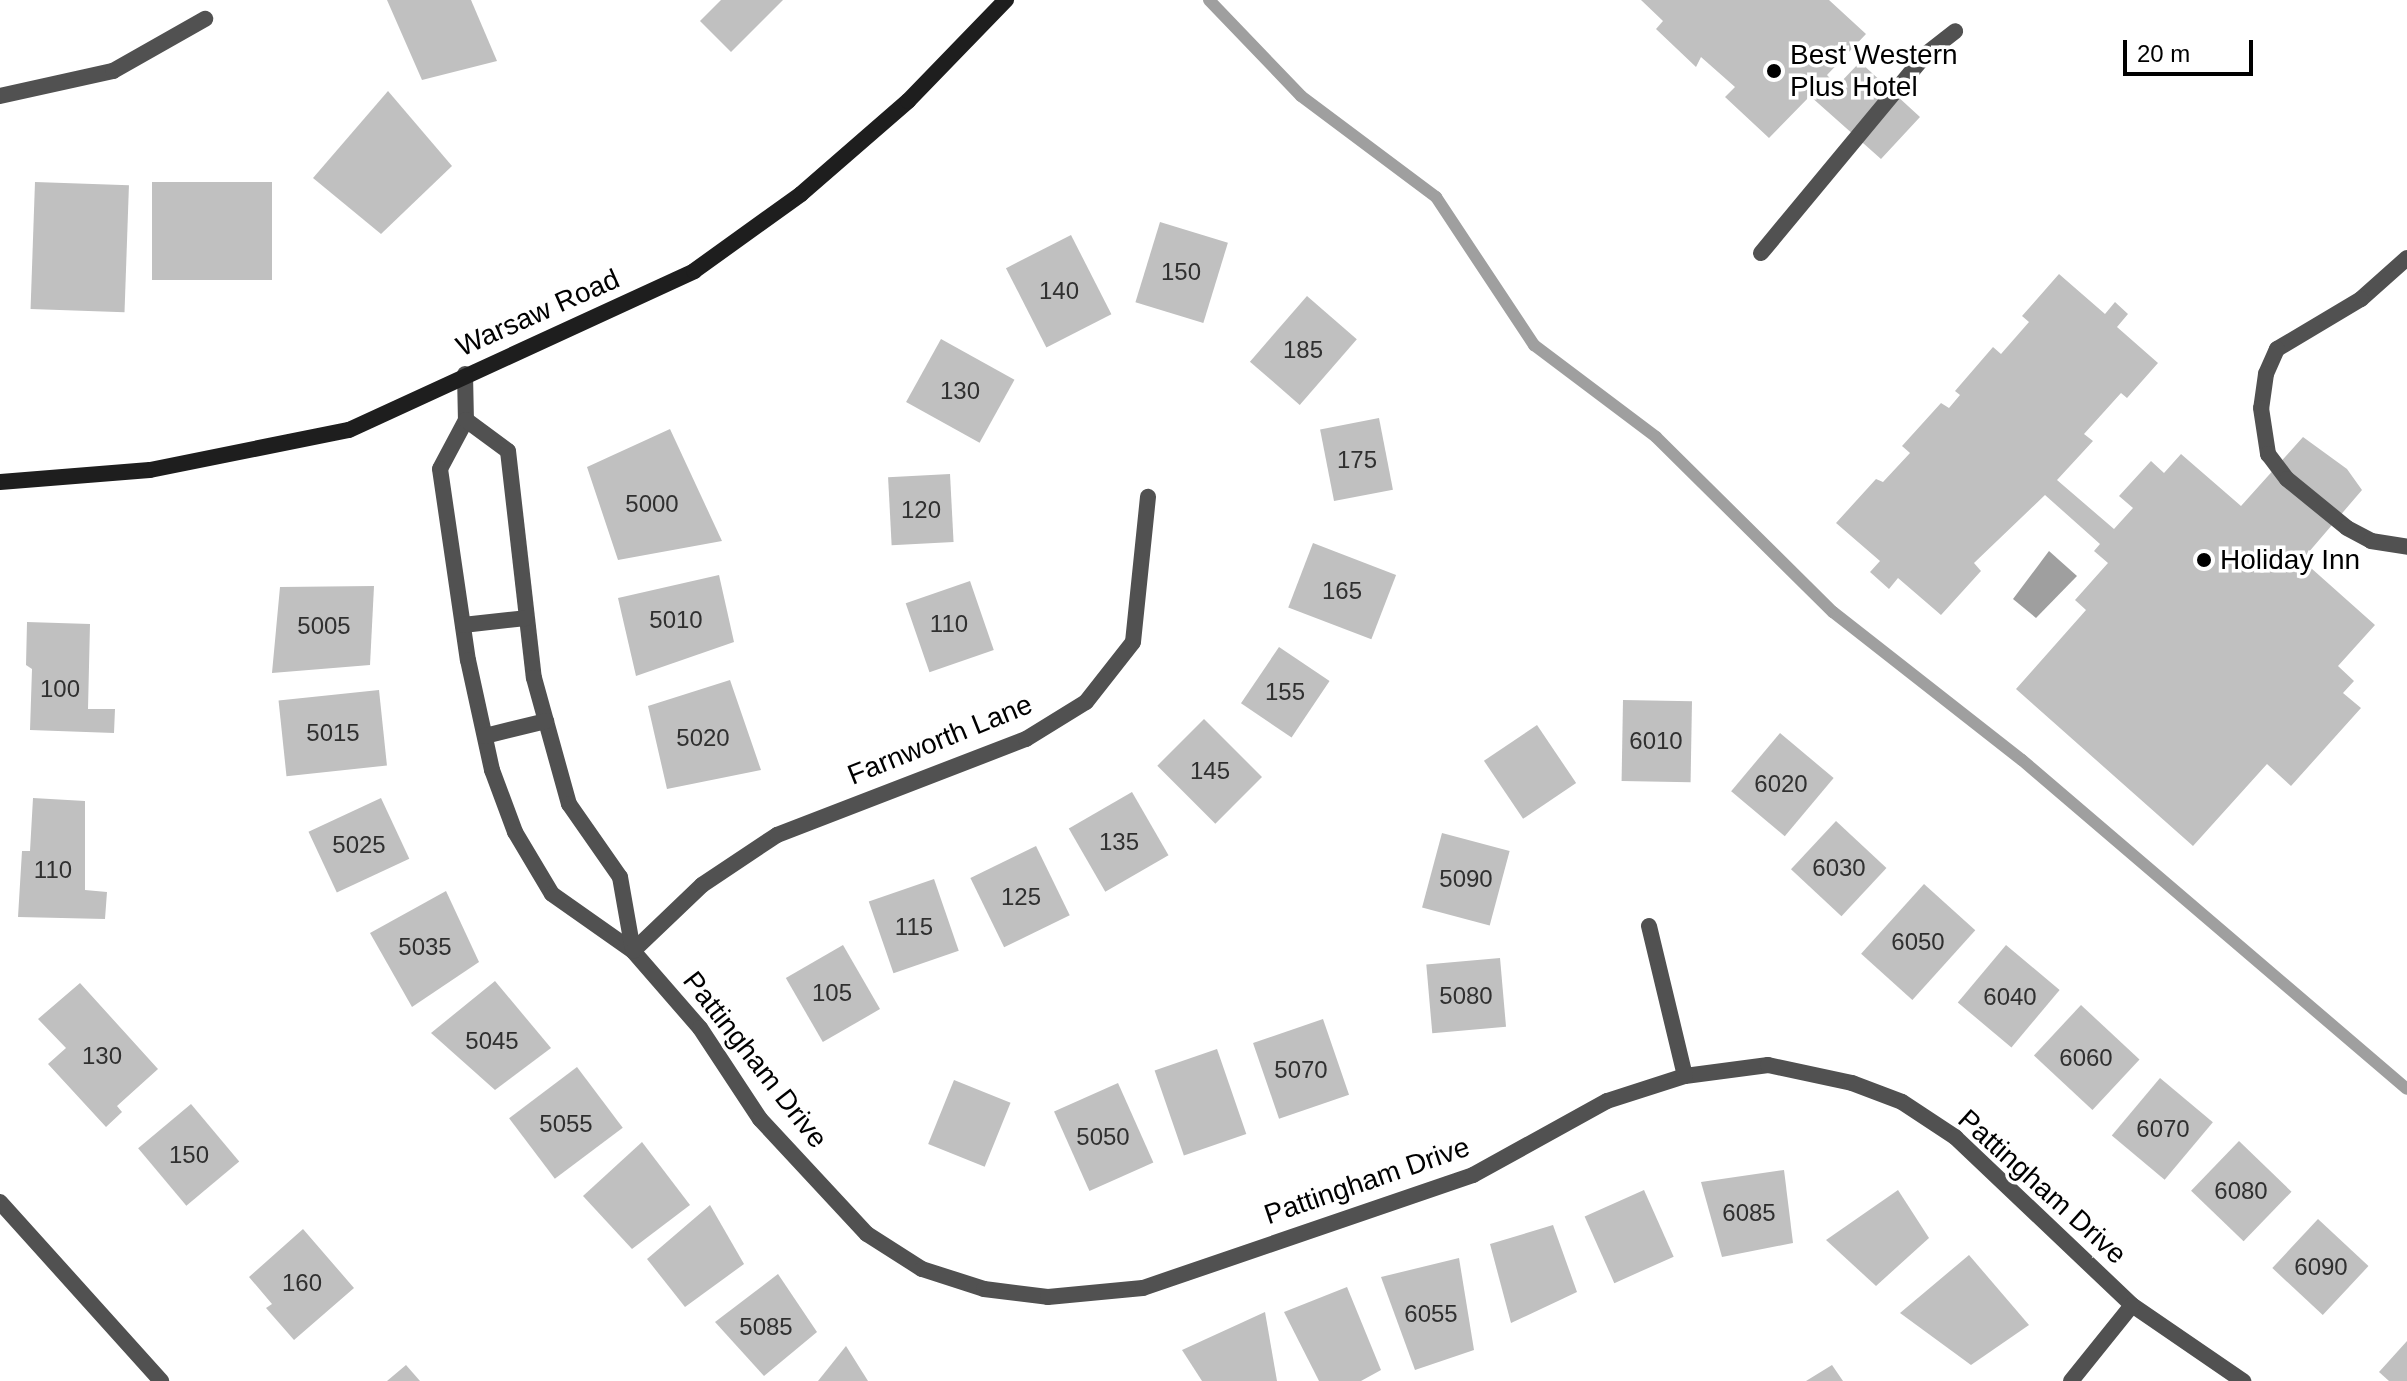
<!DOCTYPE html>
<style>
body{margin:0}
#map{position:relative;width:2407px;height:1381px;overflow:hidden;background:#fff;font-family:Helvetica,sans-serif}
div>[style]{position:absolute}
.water>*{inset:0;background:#9f9f9f}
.stream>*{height:12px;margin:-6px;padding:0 6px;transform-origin:6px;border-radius:6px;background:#9f9f9f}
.building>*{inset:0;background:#c0c0c0;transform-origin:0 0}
.lane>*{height:16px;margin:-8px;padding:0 8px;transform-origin:8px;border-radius:8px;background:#515151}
.street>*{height:16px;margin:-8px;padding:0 8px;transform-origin:8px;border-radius:8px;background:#515151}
.secondary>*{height:16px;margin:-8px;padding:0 8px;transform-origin:8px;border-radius:8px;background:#1e1e1e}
.dots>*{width:22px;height:22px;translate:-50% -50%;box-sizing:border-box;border:4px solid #fff;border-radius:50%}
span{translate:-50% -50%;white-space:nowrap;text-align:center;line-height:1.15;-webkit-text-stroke:7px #fff;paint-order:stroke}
.number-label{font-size:24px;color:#303030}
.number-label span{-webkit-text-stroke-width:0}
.poi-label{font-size:28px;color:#000}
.left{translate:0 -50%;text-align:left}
.street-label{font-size:28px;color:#000}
.scale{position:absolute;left:2123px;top:40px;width:130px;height:36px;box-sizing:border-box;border:4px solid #000;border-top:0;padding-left:10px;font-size:24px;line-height:28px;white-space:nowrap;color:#000;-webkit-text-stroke:6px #fff;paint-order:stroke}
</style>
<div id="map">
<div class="water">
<div style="clip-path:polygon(2049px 551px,2077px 576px,2036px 618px,2013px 599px)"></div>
</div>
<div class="stream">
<div style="left:1209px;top:0;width:133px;rotate:46.2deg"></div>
<div style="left:1301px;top:96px;width:169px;rotate:36.8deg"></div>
<div style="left:1436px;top:197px;width:178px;rotate:56.5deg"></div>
<div style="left:1534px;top:345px;width:153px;rotate:37deg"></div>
<div style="left:1656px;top:437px;width:249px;rotate:44.7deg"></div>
<div style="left:1833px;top:612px;width:240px;rotate:38.1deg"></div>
<div style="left:2022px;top:760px;width:506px;rotate:40.52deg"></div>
</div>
<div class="building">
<div style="clip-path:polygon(387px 0,471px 0,497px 61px,422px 80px)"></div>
<div style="clip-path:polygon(721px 0,783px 0,731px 52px,700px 21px)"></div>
<div style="clip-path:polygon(1641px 0,1829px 0,1866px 34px,1827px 75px,1837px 86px,1860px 62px,1920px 117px,1881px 159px,1810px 96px,1769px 138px,1725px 97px,1735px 87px,1701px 57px,1696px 67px,1656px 29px,1663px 21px)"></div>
<div style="clip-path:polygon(388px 91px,452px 166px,381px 234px,313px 178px)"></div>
<div style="left:35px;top:182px;width:94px;height:127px;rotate:2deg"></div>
<div style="left:152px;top:182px;width:120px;height:98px"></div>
<div style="left:1160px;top:222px;width:71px;height:84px;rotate:17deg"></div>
<div style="left:1071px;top:235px;width:89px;height:73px;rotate:63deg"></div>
<div style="clip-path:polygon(2059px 274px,2105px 314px,2115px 302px,2128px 314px,2117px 327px,2158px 363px,2127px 398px,2121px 393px,2084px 434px,2093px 441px,2057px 480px,2114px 529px,2133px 508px,2119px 496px,2151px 461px,2164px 473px,2181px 454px,2241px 506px,2303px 437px,2347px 469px,2362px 490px,2302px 560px,2375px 625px,2338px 666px,2354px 681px,2343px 693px,2361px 708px,2291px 786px,2267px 764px,2193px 846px,2016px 689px,2086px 610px,2075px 600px,2108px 563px,2094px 551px,2100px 544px,2045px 495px,1974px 563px,1981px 571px,1941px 615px,1898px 578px,1889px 589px,1870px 572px,1880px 561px,1836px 523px,1876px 479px,1883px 482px,1910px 453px,1902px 446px,1941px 403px,1949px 408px,1960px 395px,1955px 391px,1993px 347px,2001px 354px,2029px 322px,2022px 316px)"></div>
<div style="left:1307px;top:296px;width:66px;height:87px;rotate:41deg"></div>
<div style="left:941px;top:339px;width:84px;height:72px;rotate:29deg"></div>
<div style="left:1379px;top:418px;width:73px;height:60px;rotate:79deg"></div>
<div style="clip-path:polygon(670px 429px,722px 541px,618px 560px,587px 467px)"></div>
<div style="left:950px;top:474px;width:68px;height:62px;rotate:87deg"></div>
<div style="left:1313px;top:543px;width:89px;height:69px;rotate:21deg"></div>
<div style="clip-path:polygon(719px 575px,734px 642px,636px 676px,618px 598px)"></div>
<div style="left:970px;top:581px;width:73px;height:68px;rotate:71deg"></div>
<div style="clip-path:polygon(374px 586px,370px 665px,272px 673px,280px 587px)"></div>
<div style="clip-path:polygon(27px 622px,90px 624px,88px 709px,115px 709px,114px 733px,30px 730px,32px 669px,26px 665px)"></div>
<div style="left:1279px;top:647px;width:61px;height:68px;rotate:34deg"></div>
<div style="clip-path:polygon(730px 680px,761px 770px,667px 789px,648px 706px)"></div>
<div style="left:379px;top:690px;width:76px;height:101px;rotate:84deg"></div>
<div style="left:1623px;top:700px;width:69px;height:81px;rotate:1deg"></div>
<div style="left:1204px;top:719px;width:82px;height:66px;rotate:45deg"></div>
<div style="left:1537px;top:725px;width:70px;height:64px;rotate:56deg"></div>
<div style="left:1780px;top:733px;width:70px;height:76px;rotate:40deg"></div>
<div style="left:1132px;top:792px;width:73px;height:73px;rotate:60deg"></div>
<div style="clip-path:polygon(33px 798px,85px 801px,85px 890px,107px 892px,105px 919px,18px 917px,22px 851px,30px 851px)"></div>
<div style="left:381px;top:798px;width:67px;height:80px;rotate:65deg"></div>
<div style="left:1836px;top:821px;width:69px;height:66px;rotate:43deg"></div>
<div style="left:1442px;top:833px;width:70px;height:77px;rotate:15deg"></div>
<div style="left:1036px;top:846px;width:77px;height:73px;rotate:64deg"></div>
<div style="left:934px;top:879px;width:76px;height:69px;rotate:71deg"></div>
<div style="left:1924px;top:884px;width:69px;height:94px;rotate:42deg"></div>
<div style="clip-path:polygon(446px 891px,479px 962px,412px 1007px,370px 933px)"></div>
<div style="left:843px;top:945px;width:74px;height:66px;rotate:60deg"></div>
<div style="left:2006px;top:945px;width:70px;height:75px;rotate:40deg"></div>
<div style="left:1500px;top:958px;width:69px;height:74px;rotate:85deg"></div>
<div style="clip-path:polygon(495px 981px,551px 1048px,495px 1090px,431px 1033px)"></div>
<div style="clip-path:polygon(80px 983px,158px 1069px,117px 1106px,122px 1112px,106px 1127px,48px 1064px,66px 1048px,38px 1019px)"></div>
<div style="left:2081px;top:1005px;width:80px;height:69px;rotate:43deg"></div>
<div style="left:1323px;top:1019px;width:80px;height:74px;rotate:71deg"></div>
<div style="left:1217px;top:1049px;width:90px;height:66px;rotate:71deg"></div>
<div style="left:577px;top:1067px;width:76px;height:85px;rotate:53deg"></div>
<div style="left:2160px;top:1078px;width:69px;height:75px;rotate:40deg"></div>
<div style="left:954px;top:1080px;width:61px;height:69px;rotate:22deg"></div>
<div style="left:1118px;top:1083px;width:87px;height:70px;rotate:66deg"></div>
<div style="left:191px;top:1104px;width:75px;height:69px;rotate:50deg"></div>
<div style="left:2239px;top:1141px;width:73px;height:69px;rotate:44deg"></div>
<div style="clip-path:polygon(642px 1142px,690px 1205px,632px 1249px,583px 1196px)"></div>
<div style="clip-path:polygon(1784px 1170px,1793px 1243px,1722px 1257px,1701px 1182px)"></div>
<div style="left:1644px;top:1190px;width:73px;height:65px;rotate:66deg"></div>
<div style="clip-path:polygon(1898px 1190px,1929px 1238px,1876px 1286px,1826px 1240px)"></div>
<div style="clip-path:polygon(710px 1205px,744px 1264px,685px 1307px,647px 1259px)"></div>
<div style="left:2318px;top:1219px;width:69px;height:67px;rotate:43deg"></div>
<div style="clip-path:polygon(1553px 1225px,1577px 1292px,1511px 1323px,1490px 1244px)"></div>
<div style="clip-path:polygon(303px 1229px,354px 1288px,294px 1340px,266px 1308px,272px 1304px,249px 1277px)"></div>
<div style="clip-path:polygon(1969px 1255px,2029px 1325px,1971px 1365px,1900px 1313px)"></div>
<div style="clip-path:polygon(1459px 1258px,1474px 1350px,1415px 1370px,1381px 1277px)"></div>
<div style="clip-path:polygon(778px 1274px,817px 1332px,764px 1376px,715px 1322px)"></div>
<div style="clip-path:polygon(1347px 1287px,1381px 1370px,1361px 1381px,1319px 1381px,1284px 1312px)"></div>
<div style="clip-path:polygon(1265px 1312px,1277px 1381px,1202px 1381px,1182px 1350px)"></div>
<div style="clip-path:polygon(2407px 1341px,2407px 1381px,2389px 1381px,2379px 1372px)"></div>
<div style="clip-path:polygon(846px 1346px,868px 1381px,818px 1381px)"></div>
<div style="clip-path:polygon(406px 1365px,420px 1381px,387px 1381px)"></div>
<div style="clip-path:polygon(1832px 1365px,1843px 1381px,1806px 1381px)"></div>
</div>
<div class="lane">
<div style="left:1761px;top:253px;width:259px;rotate:-50.3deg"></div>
<div style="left:1926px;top:54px;width:37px;rotate:-38deg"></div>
<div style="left:2407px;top:258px;width:62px;rotate:138.3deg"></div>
<div style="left:2361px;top:299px;width:98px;rotate:149.2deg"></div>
<div style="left:2277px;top:349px;width:27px;rotate:114deg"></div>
<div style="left:2266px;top:374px;width:34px;rotate:98deg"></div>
<div style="left:2261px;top:408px;width:47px;rotate:81.3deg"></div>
<div style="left:2268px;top:454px;width:31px;rotate:53deg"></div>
<div style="left:2287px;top:479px;width:77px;rotate:39.2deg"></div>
<div style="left:2347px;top:528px;width:27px;rotate:28deg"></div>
<div style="left:2371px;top:541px;width:36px;rotate:9deg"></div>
</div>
<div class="street">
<div style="left:0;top:96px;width:116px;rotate:-12.5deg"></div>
<div style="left:113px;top:71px;width:106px;rotate:-29.5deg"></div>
<div style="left:465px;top:374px;width:46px;rotate:88.8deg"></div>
<div style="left:466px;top:420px;width:55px;rotate:118deg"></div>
<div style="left:440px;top:469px;width:193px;rotate:81.7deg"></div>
<div style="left:468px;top:660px;width:113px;rotate:77.7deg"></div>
<div style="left:492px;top:770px;width:66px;rotate:69.6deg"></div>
<div style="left:515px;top:832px;width:72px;rotate:59.2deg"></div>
<div style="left:552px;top:894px;width:99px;rotate:35.1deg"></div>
<div style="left:633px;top:951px;width:102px;rotate:49deg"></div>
<div style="left:700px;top:1028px;width:109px;rotate:56.6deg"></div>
<div style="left:760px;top:1119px;width:157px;rotate:47.1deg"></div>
<div style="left:867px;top:1234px;width:65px;rotate:32.5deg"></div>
<div style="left:922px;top:1269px;width:65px;rotate:17.9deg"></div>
<div style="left:984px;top:1289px;width:64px;rotate:7.1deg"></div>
<div style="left:1048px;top:1297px;width:95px;rotate:-5.4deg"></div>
<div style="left:1143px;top:1288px;width:349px;rotate:-18.9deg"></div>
<div style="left:1473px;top:1175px;width:153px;rotate:-28.9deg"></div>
<div style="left:1607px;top:1101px;width:82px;rotate:-17.8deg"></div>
<div style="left:1685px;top:1076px;width:84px;rotate:-7.5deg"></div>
<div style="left:1768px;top:1065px;width:86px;rotate:12.1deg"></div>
<div style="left:1852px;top:1083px;width:53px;rotate:20.8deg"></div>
<div style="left:1902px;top:1102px;width:64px;rotate:33.4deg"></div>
<div style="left:1955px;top:1137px;width:244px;rotate:43.5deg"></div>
<div style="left:2132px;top:1305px;width:135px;rotate:34.4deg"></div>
<div style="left:466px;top:420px;width:52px;rotate:36.4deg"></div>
<div style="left:508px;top:451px;width:228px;rotate:83.5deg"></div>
<div style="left:534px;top:678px;width:131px;rotate:74.5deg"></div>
<div style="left:569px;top:804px;width:89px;rotate:55.1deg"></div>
<div style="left:620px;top:877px;width:75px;rotate:80deg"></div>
<div style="left:463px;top:625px;width:63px;rotate:-6.3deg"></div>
<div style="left:485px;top:736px;width:63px;rotate:-13.8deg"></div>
<div style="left:1649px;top:926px;width:154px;rotate:76.5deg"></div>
<div style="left:633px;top:951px;width:95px;rotate:-43.7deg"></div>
<div style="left:702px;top:885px;width:90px;rotate:-33.7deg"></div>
<div style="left:777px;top:835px;width:267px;rotate:-21.1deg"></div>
<div style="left:1026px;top:739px;width:70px;rotate:-31.7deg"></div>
<div style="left:1086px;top:702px;width:76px;rotate:-51.9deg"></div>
<div style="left:1133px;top:642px;width:146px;rotate:-84.1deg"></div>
<div style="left:0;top:1202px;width:241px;rotate:48deg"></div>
<div style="left:2071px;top:1381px;width:97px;rotate:-51.2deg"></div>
</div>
<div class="secondary">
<div style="left:0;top:482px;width:150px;rotate:-4.6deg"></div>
<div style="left:150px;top:470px;width:203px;rotate:-11.4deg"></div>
<div style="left:349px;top:430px;width:380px;rotate:-24.7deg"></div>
<div style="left:694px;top:271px;width:132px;rotate:-35.7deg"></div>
<div style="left:801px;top:194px;width:142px;rotate:-41deg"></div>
<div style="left:908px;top:101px;width:141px;rotate:-45.9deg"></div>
</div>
<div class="dots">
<div style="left:1774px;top:71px;background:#000"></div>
<div style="left:2204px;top:560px;background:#000"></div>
</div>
<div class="number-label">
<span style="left:1181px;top:272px">150</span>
<span style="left:1059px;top:291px">140</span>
<span style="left:1303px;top:350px">185</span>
<span style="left:960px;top:391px">130</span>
<span style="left:1357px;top:460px">175</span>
<span style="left:652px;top:504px">5000</span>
<span style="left:921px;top:510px">120</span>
<span style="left:1342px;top:591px">165</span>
<span style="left:676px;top:620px">5010</span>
<span style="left:949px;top:624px">110</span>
<span style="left:324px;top:626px">5005</span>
<span style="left:60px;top:689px">100</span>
<span style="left:1285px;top:692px">155</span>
<span style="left:333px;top:733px">5015</span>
<span style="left:703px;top:738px">5020</span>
<span style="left:1656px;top:741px">6010</span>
<span style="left:1210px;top:771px">145</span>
<span style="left:1781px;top:784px">6020</span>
<span style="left:1119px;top:842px">135</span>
<span style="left:359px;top:845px">5025</span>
<span style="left:1839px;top:868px">6030</span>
<span style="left:53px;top:870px">110</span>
<span style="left:1466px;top:879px">5090</span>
<span style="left:1021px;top:897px">125</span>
<span style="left:914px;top:927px">115</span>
<span style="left:1918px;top:942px">6050</span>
<span style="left:425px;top:947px">5035</span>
<span style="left:832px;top:993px">105</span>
<span style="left:1466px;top:996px">5080</span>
<span style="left:2010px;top:997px">6040</span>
<span style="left:492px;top:1041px">5045</span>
<span style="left:102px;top:1056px">130</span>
<span style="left:2086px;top:1058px">6060</span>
<span style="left:1301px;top:1070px">5070</span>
<span style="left:566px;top:1124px">5055</span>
<span style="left:2163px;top:1129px">6070</span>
<span style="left:1103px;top:1137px">5050</span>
<span style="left:189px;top:1155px">150</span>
<span style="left:2241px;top:1191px">6080</span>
<span style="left:1749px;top:1213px">6085</span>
<span style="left:2321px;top:1267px">6090</span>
<span style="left:302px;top:1283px">160</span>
<span style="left:1431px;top:1314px">6055</span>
<span style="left:766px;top:1327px">5085</span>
</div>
<div class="poi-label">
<span class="left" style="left:1790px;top:71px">Best Western<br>Plus Hotel</span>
<span class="left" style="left:2220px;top:560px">Holiday Inn</span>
</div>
<div class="street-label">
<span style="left:538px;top:313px;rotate:-24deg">Warsaw Road</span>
<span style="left:940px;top:740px;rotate:-22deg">Farnworth Lane</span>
<span style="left:755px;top:1060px;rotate:52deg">Pattingham Drive</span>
<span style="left:1367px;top:1181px;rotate:-19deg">Pattingham Drive</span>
<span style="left:2042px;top:1187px;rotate:42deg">Pattingham Drive</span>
</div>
<div class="scale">20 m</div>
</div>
